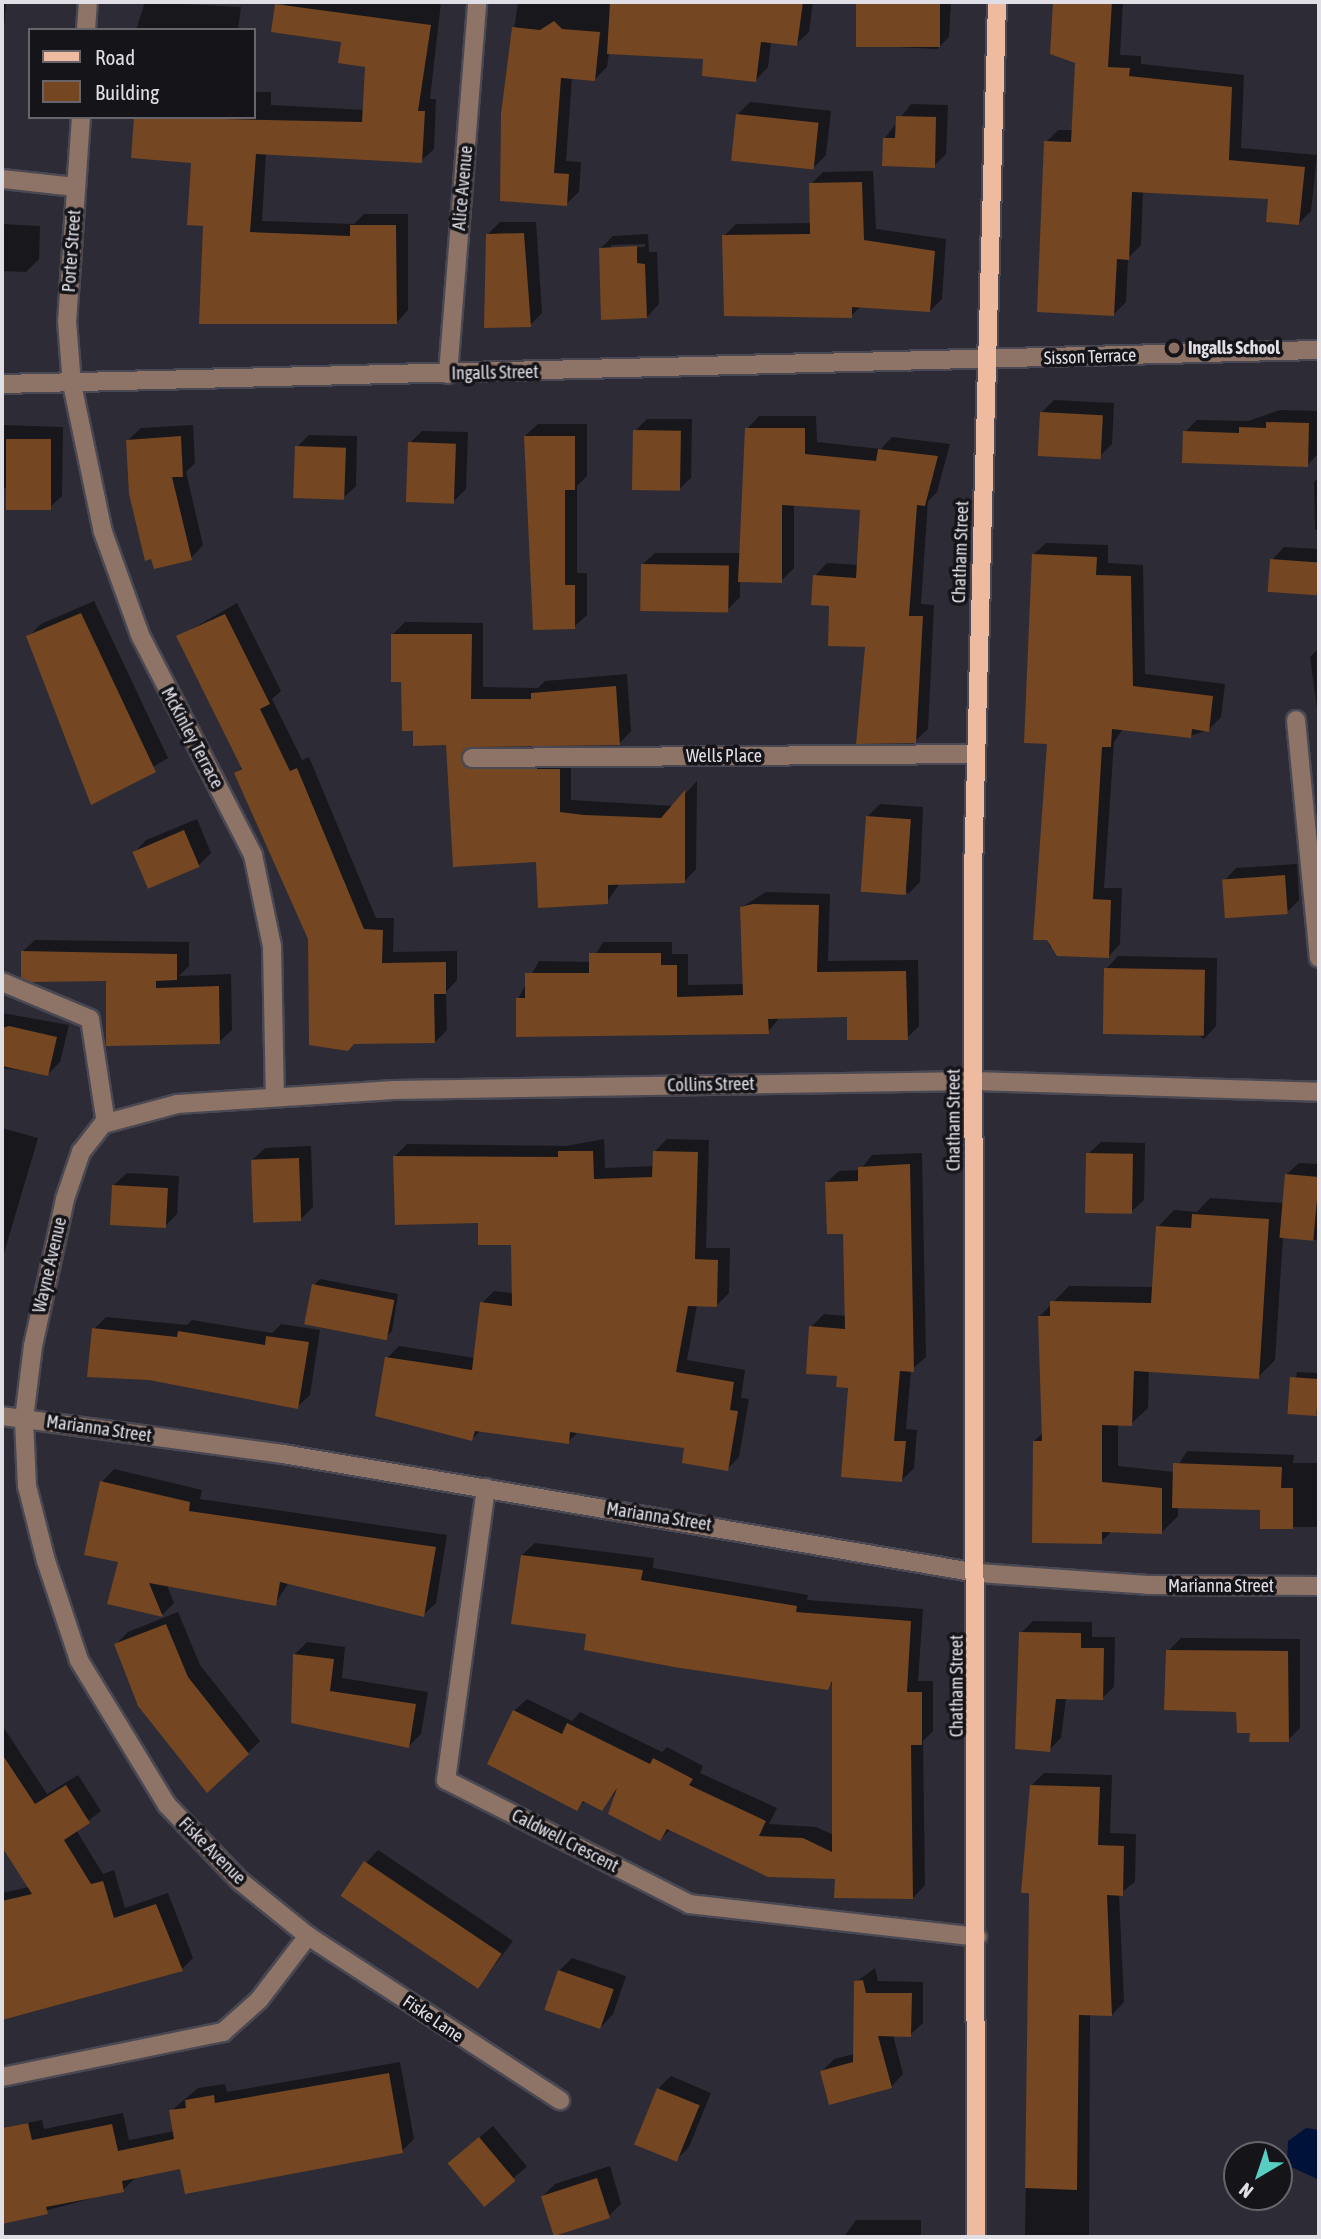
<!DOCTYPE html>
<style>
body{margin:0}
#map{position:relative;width:1321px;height:2239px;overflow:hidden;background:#2d2b36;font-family:"Asap Condensed",sans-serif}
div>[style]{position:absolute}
.water>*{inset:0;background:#001238}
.shadow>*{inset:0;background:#0007;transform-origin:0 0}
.building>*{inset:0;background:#744621;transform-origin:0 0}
.roads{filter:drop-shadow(2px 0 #4a4852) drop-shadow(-2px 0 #4a4852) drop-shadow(0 2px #4a4852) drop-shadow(0 -2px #4a4852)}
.minor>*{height:18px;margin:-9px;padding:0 9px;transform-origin:9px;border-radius:9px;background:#8d7467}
.major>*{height:18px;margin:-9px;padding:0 9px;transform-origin:9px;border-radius:9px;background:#eebba1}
.dots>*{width:19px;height:19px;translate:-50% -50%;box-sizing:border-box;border:4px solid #151419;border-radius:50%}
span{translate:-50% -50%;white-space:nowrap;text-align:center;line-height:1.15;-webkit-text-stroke:7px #151419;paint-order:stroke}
.street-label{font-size:18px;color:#e1dfe6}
.poi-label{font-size:18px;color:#e1dfe6;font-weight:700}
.left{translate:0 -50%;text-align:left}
.frame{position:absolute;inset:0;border:4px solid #e1dfe6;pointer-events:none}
.legend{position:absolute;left:28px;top:28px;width:228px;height:91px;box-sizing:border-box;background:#151419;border:2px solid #67656b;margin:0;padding:9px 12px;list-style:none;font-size:21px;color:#e1dfe6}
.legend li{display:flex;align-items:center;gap:14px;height:35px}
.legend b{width:35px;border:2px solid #67656b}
.north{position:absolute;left:1223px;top:2141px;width:70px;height:70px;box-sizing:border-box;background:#151419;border:2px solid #67656b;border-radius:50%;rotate:219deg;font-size:19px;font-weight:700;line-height:28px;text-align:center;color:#e1dfe6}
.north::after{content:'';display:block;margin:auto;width:24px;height:32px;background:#57cec1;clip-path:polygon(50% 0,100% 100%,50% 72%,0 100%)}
</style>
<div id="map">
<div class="water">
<div style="clip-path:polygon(1306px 2128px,1319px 2130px,1317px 2179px,1287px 2165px,1288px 2141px)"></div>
</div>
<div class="shadow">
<div style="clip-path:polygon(2px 2px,6px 2px,2px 54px)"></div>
<div style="clip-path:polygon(145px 2px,241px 7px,238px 30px,136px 30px)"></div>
<div style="clip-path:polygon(280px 2px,441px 2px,430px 99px,436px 99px,434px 149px,421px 161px,266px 153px,262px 221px,354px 224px,364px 214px,408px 214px,408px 310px,396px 323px,205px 225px,193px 161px,136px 117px,254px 117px,254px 92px,271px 92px,271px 105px,365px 110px,367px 65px,343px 40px)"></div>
<div style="clip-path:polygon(518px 2px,813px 2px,809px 32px,796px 44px,771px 42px,768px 67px,756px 80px,705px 57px,609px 53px,607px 67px,595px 79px,572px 77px,566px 161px,581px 162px,579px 192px,566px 204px,502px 114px)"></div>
<div style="clip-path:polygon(858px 2px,951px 2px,949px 37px,937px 49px,856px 45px)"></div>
<div style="clip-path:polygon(1054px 2px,1123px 2px,1120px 55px,1141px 56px,1141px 64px,1244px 75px,1241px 148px,1317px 155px,1311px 211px,1299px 223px,1270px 197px,1143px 191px,1141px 245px,1128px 258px,1126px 302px,1113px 315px,1046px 142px,1058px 130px,1074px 130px,1077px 61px,1052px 53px)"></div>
<div style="clip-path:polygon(750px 102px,831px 111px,826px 155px,814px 167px,737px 115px)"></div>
<div style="clip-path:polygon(911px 104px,948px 105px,946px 154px,934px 166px,885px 138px)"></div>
<div style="clip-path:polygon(873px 171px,876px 229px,946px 239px,942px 299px,930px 311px,861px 306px,851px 316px,724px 236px,736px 224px,811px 223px,811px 184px,823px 172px)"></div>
<div style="clip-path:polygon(500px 222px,536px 222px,542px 313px,530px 325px,487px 235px)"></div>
<div style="clip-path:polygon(2px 224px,40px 226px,39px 259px,26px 272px,2px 271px)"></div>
<div style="clip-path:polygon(evenodd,648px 234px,649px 252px,657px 252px,659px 304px,647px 317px,601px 248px,613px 236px,648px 234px,645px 244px,645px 247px,611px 249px,611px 245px,645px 244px)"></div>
<div style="clip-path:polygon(1054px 400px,1114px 403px,1112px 444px,1100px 456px,1042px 412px)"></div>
<div style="clip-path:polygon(1280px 410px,1319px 411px,1319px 453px,1307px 465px,1185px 432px,1197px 420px,1248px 421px)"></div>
<div style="clip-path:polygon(759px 416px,816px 416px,817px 442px,881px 449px,892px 437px,950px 444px,937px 492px,928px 501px,921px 604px,934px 605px,928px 729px,915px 741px,867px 645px,815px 576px,827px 563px,858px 565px,862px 508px,794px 504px,794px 568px,781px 581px,740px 581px,740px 597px,728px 609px,642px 565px,655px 553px,741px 553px,747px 429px)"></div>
<div style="clip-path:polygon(647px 419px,692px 419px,691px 478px,678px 490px,635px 431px)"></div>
<div style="clip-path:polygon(538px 424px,587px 424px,587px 476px,577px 486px,577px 573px,587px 573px,587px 615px,574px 627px,525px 436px)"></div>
<div style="clip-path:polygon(2px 425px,63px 427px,62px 496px,49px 508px,2px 487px)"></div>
<div style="clip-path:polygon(193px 425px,195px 463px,186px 472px,203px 545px,191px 558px,128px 440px,141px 428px)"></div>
<div style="clip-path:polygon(422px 431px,468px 432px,466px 489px,454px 501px,410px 443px)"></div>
<div style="clip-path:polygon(309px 435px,357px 436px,356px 486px,343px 498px,297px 447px)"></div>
<div style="clip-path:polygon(1319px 477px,1319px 530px,1315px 530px,1314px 482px)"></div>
<div style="clip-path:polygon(1046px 543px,1108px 545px,1108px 563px,1143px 565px,1145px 674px,1225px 684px,1221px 717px,1208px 730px,1190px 736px,1123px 729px,1114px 742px,1104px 888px,1122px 888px,1120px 944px,1108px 957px,1049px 946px,1048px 742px,1033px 555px)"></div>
<div style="clip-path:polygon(1284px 547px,1319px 549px,1319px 593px,1270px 590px,1272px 560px)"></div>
<div style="clip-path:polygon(94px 601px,168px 758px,92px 803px,28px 637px,41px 624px)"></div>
<div style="clip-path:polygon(237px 603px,281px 691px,272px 699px,302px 760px,309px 757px,376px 918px,394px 918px,393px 952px,457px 951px,457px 980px,446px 992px,447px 1030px,435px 1042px,310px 939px,236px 773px,243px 766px,178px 637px)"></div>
<div style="clip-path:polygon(405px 622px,483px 623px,483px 687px,538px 688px,545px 681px,627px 674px,631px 731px,619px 744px,472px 745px,485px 758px,571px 757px,571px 800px,674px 806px,697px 781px,696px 869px,684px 882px,620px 883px,607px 902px,538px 860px,454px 865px,448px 743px,415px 729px,393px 634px)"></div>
<div style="clip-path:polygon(1319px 648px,1319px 716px,1318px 716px,1310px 657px)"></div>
<div style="clip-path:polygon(880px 804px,923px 807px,920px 882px,908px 894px,867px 817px)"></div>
<div style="clip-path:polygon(197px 819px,211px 853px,199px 865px,134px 853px,146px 840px)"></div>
<div style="clip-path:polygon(1297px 864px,1299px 900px,1287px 912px,1224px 881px,1236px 868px)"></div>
<div style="clip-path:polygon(766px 892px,830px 894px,828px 961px,918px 960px,919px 1026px,907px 1038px,848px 1015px,780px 1017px,768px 1032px,518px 999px,539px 961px,591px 962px,603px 942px,672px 942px,672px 954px,688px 954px,688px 985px,745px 984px,742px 907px)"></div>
<div style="clip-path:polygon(35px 940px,189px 942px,189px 966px,179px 976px,231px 974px,232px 1030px,219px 1042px,108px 979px,22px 952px)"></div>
<div style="clip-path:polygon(1118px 956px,1217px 958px,1216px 1026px,1204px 1039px,1106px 969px)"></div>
<div style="clip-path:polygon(2px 1013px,69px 1025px,60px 1062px,48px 1074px,2px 1068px)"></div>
<div style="clip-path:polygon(2px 1128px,38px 1138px,2px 1260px)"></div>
<div style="clip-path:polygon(604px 1139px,605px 1168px,655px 1166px,655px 1151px,667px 1139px,709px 1140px,706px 1248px,730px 1248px,729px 1293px,717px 1305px,697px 1305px,687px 1360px,745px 1370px,741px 1398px,749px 1399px,739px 1457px,727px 1469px,686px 1447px,579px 1431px,568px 1442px,481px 1430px,472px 1439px,387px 1358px,399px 1346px,475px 1358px,482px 1303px,494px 1291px,513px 1293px,513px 1243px,395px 1156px,407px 1144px,566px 1146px)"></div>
<div style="clip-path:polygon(1101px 1142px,1145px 1143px,1144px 1200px,1131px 1212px,1088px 1154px)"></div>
<div style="clip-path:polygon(311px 1146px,313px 1207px,300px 1220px,252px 1160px,265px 1148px)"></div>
<div style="clip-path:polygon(922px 1153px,926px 1357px,911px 1370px,906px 1429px,917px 1430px,914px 1468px,902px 1480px,811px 1327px,824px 1314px,846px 1316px,844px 1232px,826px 1183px,839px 1171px,860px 1170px,872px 1155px)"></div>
<div style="clip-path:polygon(1299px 1163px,1319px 1164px,1319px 1240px,1283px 1237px,1275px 1360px,1258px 1377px,1149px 1370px,1148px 1408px,1131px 1424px,1118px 1424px,1118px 1466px,1174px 1472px,1187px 1451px,1294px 1455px,1293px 1463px,1319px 1463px,1319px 1527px,1262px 1527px,1262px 1509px,1178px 1507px,1178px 1516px,1161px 1533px,1112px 1531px,1101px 1542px,1034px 1441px,1044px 1432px,1040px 1316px,1069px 1286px,1154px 1287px,1158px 1227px,1174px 1210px,1197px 1212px,1210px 1198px,1285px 1203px,1286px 1175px)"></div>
<div style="clip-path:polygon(127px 1173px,179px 1176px,177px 1214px,164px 1227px,114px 1185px)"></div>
<div style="clip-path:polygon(320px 1279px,398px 1294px,392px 1331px,386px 1337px,314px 1285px)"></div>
<div style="clip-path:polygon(106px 1317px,187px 1325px,192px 1320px,272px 1333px,281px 1324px,320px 1330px,310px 1395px,297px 1407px,94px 1329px)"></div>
<div style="clip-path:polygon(1297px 1372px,1319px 1373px,1319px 1414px,1289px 1413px)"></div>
<div style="clip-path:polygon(114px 1469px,202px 1490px,200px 1499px,447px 1535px,436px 1603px,423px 1615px,289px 1582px,275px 1604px,167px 1585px,174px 1603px,162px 1615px,110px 1603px,120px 1561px,102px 1482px)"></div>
<div style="clip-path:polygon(535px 1543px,654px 1558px,653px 1568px,808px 1595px,807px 1600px,923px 1609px,918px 1681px,933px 1681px,933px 1731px,923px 1741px,925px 1885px,913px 1898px,671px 1829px,660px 1839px,617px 1792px,601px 1808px,586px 1800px,577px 1809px,514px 1711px,527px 1699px,572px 1721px,580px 1712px,662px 1752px,667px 1747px,703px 1766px,700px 1773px,777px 1808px,769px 1824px,816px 1827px,834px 1835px,834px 1682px,827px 1688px,588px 1633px,522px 1555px)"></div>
<div style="clip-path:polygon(178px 1612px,200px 1665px,260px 1741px,248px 1753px,116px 1644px,128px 1632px)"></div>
<div style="clip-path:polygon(1033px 1621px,1092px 1622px,1092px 1637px,1115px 1637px,1114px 1687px,1102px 1698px,1066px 1698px,1061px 1738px,1049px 1750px,1021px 1633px)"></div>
<div style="clip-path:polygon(1181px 1638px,1300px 1639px,1300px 1728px,1288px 1740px,1252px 1731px,1238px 1710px,1168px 1651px)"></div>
<div style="clip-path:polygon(307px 1642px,345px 1647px,342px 1678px,428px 1692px,421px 1734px,409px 1746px,293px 1721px,294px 1655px)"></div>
<div style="clip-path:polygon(2px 1725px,47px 1794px,78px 1775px,101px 1811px,76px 1830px,103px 1874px,114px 1870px,125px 1908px,168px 1893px,193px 1958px,182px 1969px,2px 2019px,2px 1893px,29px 1887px,2px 1843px)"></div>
<div style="clip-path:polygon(1044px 1773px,1112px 1775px,1110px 1833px,1136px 1834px,1135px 1882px,1119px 1894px,1124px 2002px,1112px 2015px,1090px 2014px,1089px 2237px,1025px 2237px,1032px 1785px)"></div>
<div style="clip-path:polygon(378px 1850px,513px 1941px,478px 1987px,366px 1863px)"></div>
<div style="clip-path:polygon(572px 1958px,626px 1976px,613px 2014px,601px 2027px,559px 1971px)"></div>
<div style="clip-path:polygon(875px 1968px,878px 1981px,923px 1982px,923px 2023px,910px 2035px,893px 2035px,903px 2074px,891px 2087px,822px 2071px,834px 2059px,854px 2054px,856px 1982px)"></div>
<div style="clip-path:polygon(400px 2062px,414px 2139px,402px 2151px,182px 2167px,135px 2178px,123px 2190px,3px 2222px,2px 2128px,42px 2120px,44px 2129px,123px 2113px,129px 2140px,175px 2131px,171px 2111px,198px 2088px,225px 2084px,227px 2092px)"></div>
<div style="clip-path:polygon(671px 2076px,711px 2093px,689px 2147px,677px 2159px,658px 2089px)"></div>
<div style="left:493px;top:2126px;width:53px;height:57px;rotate:50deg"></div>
<div style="clip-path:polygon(610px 2166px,621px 2204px,609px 2216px,543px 2196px,555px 2184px)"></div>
<div style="clip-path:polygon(856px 2220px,921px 2220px,921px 2237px,844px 2237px)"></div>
</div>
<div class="building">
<div style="clip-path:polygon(610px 2px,803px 2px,797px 46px,761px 42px,756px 82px,702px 76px,703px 59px,607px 54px)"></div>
<div style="left:856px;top:2px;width:84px;height:45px"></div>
<div style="clip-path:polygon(1053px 2px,1112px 2px,1108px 67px,1130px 68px,1129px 76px,1232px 87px,1229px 160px,1305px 167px,1299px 225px,1266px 222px,1268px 199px,1132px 192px,1129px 260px,1117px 259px,1114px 316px,1037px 312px,1044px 141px,1071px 142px,1075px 63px,1050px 54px)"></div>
<div style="clip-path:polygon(275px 4px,431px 25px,418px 111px,425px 111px,422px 163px,256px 154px,250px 232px,350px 236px,350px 225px,396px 225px,397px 324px,199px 324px,203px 226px,187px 225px,191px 163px,131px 158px,134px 117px,362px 122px,365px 67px,338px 63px,341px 42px,271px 32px)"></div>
<div style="clip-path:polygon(554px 21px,562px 29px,600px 32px,595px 81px,561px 78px,554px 173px,569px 174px,567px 206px,500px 201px,501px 114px,512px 27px,540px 30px)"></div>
<div style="left:736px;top:114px;width:83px;height:47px;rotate:6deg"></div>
<div style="clip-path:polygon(896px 116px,936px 117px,935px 168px,882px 166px,883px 138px,895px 138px)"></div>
<div style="clip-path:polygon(862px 182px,864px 240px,935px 251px,930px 312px,852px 307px,852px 318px,724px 316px,722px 235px,810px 234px,809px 183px)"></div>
<div style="clip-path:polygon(524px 233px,531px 327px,484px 328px,486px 234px)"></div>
<div style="clip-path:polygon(637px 246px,637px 263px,645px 264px,647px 318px,601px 320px,599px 248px)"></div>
<div style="left:1040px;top:412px;width:63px;height:44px;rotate:3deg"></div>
<div style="clip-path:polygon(1266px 422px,1309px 423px,1308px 467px,1182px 463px,1183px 431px,1239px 433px,1239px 427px,1266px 428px)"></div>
<div style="clip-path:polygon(745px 428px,805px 428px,805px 454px,876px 461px,878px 449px,938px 456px,925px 506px,917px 505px,909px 616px,923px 616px,916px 743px,856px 744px,865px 647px,828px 646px,829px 606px,811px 605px,813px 575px,856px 578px,860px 510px,782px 505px,782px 583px,738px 582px)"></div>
<div style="left:633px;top:430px;width:48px;height:60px;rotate:1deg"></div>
<div style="clip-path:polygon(181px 436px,183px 477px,172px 477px,192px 560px,154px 569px,151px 559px,145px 561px,129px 494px,126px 440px)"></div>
<div style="clip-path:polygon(524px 436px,575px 436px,575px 490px,565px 490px,565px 585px,575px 585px,575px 629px,533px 630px)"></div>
<div style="left:6px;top:439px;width:45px;height:71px"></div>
<div style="left:408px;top:442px;width:48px;height:60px;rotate:2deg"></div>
<div style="left:295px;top:446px;width:51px;height:52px;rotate:2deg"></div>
<div style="clip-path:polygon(1032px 554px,1097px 557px,1096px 575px,1131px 576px,1133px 686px,1213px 696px,1209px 732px,1192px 729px,1191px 738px,1112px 729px,1111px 747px,1102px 747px,1093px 899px,1111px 900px,1109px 958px,1057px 956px,1047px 940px,1033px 940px,1047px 744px,1024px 743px)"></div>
<div style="left:1270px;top:559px;width:49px;height:33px;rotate:4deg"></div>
<div style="left:641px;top:564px;width:88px;height:47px;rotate:1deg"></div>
<div style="clip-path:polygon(81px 613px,156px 772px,91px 805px,26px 636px)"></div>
<div style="clip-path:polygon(225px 614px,270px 704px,260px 709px,290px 771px,297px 768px,364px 929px,383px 930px,382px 963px,446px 962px,446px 994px,434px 994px,435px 1043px,354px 1044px,348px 1051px,309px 1045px,308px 939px,234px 773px,242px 769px,176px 636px)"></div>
<div style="clip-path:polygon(391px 634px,472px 634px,471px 699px,531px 699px,531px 693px,616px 686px,620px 745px,472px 747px,463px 752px,462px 763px,472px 769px,560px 769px,560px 812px,584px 815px,661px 818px,685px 790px,685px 883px,608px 885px,608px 904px,538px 908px,536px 862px,453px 867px,446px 745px,413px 746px,413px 731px,402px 731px,401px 682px,391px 682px)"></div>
<div style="left:866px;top:816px;width:45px;height:76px;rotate:4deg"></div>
<div style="left:184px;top:830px;width:40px;height:56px;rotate:67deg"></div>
<div style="left:1285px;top:875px;width:39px;height:63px;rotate:86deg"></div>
<div style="clip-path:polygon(753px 904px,819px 905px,817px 972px,906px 971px,908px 1040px,847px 1040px,847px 1017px,768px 1019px,769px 1034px,516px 1037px,516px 998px,525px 998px,525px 973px,589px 973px,589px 953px,661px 953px,661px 965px,677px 965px,677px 997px,743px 995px,740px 907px)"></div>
<div style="clip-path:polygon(21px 951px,177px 954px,177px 980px,156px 981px,156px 988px,219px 986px,220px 1044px,106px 1046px,106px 981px,31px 982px,21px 978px)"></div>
<div style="left:1104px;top:968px;width:101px;height:66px;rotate:1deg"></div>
<div style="clip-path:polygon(9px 1026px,57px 1037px,48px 1076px,2px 1066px,2px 1028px)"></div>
<div style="clip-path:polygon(558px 1151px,593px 1151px,594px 1179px,652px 1177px,653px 1151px,698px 1152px,695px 1259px,718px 1260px,717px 1307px,688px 1306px,676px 1372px,734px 1382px,730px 1410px,738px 1411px,728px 1471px,682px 1463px,684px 1448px,570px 1432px,569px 1444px,475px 1431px,472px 1441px,375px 1416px,385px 1357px,472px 1370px,480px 1302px,512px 1306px,511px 1245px,478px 1245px,478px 1223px,395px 1225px,393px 1156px,558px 1157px)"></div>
<div style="left:1086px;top:1153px;width:47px;height:60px;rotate:1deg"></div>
<div style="left:299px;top:1158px;width:63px;height:48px;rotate:88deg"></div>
<div style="clip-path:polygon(910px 1164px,914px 1372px,900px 1371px,894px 1441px,906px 1441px,902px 1482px,841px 1477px,848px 1388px,836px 1387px,837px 1376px,806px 1374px,809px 1326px,845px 1329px,843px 1234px,827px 1234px,825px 1182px,858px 1181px,858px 1167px)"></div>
<div style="left:1285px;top:1174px;width:34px;height:64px;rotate:5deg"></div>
<div style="left:112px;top:1185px;width:56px;height:40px;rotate:3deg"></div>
<div style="clip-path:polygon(1192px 1214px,1269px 1219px,1259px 1379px,1134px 1371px,1132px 1426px,1102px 1425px,1102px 1482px,1162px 1488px,1162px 1534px,1102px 1532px,1102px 1544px,1032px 1543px,1033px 1441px,1042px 1441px,1038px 1316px,1050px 1316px,1050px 1301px,1151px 1303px,1156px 1226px,1191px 1228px)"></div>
<div style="left:312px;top:1284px;width:84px;height:41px;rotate:11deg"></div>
<div style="clip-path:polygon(92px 1328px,177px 1337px,178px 1331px,265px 1345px,266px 1336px,309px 1342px,298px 1409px,149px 1380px,87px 1377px)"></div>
<div style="left:1290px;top:1377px;width:29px;height:37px;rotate:4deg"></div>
<div style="clip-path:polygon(1173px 1463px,1282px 1467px,1281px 1488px,1293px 1488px,1293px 1529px,1260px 1529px,1260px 1510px,1172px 1508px)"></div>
<div style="clip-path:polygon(100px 1481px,190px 1502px,189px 1511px,436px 1547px,424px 1617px,280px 1582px,276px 1606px,149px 1583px,163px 1617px,107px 1604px,118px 1562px,84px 1555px)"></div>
<div style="clip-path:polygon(521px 1555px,643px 1570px,641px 1580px,797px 1606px,796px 1612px,911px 1621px,907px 1692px,922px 1692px,922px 1745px,911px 1745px,913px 1899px,834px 1898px,835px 1879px,768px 1877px,667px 1829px,660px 1841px,608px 1814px,617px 1788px,602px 1811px,583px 1801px,577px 1811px,487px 1764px,513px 1710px,562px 1734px,567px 1723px,650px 1764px,653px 1758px,693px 1779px,689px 1785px,766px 1821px,759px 1836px,803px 1838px,832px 1852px,832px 1681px,828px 1690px,674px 1667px,584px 1650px,586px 1634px,511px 1624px)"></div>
<div style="clip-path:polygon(166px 1624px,188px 1677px,249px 1754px,207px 1793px,138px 1706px,114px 1644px)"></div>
<div style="clip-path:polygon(1019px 1632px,1081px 1633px,1081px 1648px,1104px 1648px,1103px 1700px,1056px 1699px,1050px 1752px,1015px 1749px)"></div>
<div style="clip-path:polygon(1166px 1650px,1288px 1651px,1289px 1742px,1249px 1742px,1250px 1733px,1237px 1733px,1236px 1712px,1164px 1710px)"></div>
<div style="clip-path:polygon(293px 1654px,334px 1659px,330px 1691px,416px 1704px,409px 1748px,291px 1723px)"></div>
<div style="clip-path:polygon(2px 1754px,35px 1804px,66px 1785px,90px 1823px,64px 1840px,91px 1884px,103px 1881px,114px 1918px,156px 1904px,183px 1971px,2px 2020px,2px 1901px,32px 1894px,2px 1847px)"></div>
<div style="clip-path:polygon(1030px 1785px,1100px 1787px,1098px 1845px,1124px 1846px,1123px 1896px,1107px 1895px,1112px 2016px,1079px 2015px,1077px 2190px,1025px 2188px,1029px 1893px,1021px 1893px)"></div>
<div style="left:364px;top:1861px;width:166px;height:42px;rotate:34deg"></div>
<div style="left:558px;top:1970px;width:59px;height:42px;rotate:19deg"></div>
<div style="clip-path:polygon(863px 1980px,866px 1993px,912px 1993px,911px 2037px,878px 2036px,892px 2088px,829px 2105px,820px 2071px,853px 2062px,854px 1981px)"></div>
<div style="clip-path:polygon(389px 2073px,403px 2153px,185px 2194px,180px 2169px,122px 2181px,124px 2192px,46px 2207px,48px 2214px,2px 2224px,2px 2128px,28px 2123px,32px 2140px,112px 2124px,118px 2151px,174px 2139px,169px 2110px,186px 2108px,185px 2100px,214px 2095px,215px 2103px)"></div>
<div style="left:657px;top:2088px;width:46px;height:61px;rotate:22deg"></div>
<div style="left:479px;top:2137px;width:57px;height:41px;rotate:50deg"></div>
<div style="left:597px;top:2178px;width:42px;height:59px;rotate:72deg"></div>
</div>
<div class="roads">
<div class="minor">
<div style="left:86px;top:30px;width:28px;rotate:-86deg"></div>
<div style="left:81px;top:117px;width:204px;rotate:93.9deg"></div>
<div style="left:67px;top:321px;width:63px;rotate:85.5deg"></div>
<div style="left:72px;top:384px;width:151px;rotate:78.2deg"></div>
<div style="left:103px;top:532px;width:109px;rotate:70.2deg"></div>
<div style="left:140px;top:635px;width:247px;rotate:62.8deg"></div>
<div style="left:253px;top:855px;width:93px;rotate:78.2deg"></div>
<div style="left:272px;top:946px;width:151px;rotate:88.9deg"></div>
<div style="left:2px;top:179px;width:74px;rotate:6.2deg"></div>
<div style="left:448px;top:374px;width:373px;rotate:-85.5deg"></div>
<div style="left:2px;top:384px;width:1317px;rotate:-1.48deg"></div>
<div style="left:1296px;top:720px;width:239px;rotate:84.5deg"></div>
<div style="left:472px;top:758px;width:504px;rotate:-0.45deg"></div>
<div style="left:2px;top:982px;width:95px;rotate:22.8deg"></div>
<div style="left:90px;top:1019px;width:105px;rotate:81.3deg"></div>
<div style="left:2px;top:1416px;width:284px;rotate:7.7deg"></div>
<div style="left:283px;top:1454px;width:705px;rotate:9.72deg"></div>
<div style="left:978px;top:1573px;width:170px;rotate:4deg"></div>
<div style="left:1148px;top:1585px;width:171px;rotate:0.3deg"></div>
<div style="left:486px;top:1488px;width:295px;rotate:97.8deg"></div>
<div style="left:446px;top:1780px;width:273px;rotate:27deg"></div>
<div style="left:689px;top:1904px;width:290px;rotate:6.5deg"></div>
<div style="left:308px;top:1936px;width:301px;rotate:33.1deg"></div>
<div style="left:2px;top:2077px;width:226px;rotate:-11.5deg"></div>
<div style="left:223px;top:2032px;width:48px;rotate:-41.6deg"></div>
<div style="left:259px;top:2000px;width:81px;rotate:-52.6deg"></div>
<div style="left:308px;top:1936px;width:87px;rotate:-141deg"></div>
<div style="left:240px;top:1881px;width:105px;rotate:-133.8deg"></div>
<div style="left:167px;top:1805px;width:170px;rotate:-121.3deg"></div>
<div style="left:79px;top:1660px;width:104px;rotate:-108.4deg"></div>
<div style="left:46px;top:1561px;width:77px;rotate:-104.2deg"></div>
<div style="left:27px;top:1486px;width:67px;rotate:-92.6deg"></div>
<div style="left:24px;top:1419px;width:74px;rotate:-83deg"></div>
<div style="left:33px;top:1346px;width:150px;rotate:-77.7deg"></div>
<div style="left:65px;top:1199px;width:50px;rotate:-71.2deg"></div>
<div style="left:81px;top:1152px;width:36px;rotate:-52deg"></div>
<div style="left:103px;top:1124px;width:77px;rotate:-15.1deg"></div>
<div style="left:177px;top:1104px;width:217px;rotate:-3.7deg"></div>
<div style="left:394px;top:1090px;width:580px;rotate:-0.89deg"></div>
<div style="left:974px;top:1081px;width:345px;rotate:1.8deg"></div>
</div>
<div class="major">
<div style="left:976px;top:2237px;width:1365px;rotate:-90.13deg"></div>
<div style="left:973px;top:872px;width:870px;rotate:-88.42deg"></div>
</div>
</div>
<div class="dots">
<div style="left:1174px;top:348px;background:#8d6e63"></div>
</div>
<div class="street-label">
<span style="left:463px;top:188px;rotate:-85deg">Alice Avenue</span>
<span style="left:72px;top:251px;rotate:-86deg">Porter Street</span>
<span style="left:1090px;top:357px;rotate:-2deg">Sisson Terrace</span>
<span style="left:495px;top:373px;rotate:-1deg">Ingalls Street</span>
<span style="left:961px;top:552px;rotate:-88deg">Chatham Street</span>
<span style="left:192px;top:738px;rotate:62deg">McKinley Terrace</span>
<span style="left:724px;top:756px">Wells Place</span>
<span style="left:711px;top:1085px;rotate:-1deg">Collins Street</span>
<span style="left:954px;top:1120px;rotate:-90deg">Chatham Street</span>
<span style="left:50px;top:1265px;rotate:-77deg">Wayne Avenue</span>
<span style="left:99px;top:1429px;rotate:8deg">Marianna Street</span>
<span style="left:659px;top:1517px;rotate:9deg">Marianna Street</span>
<span style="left:1221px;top:1586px">Marianna Street</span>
<span style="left:957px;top:1686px;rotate:-90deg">Chatham Street</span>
<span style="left:565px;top:1841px;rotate:27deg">Caldwell Crescent</span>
<span style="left:212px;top:1851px;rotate:45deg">Fiske Avenue</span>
<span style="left:433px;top:2019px;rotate:34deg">Fiske Lane</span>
</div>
<div class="poi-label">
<span class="left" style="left:1188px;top:348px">Ingalls School</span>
</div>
<div class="frame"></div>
<ul class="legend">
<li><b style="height:9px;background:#eebba1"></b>Road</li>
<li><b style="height:19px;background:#744621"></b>Building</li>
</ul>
<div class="north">N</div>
</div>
